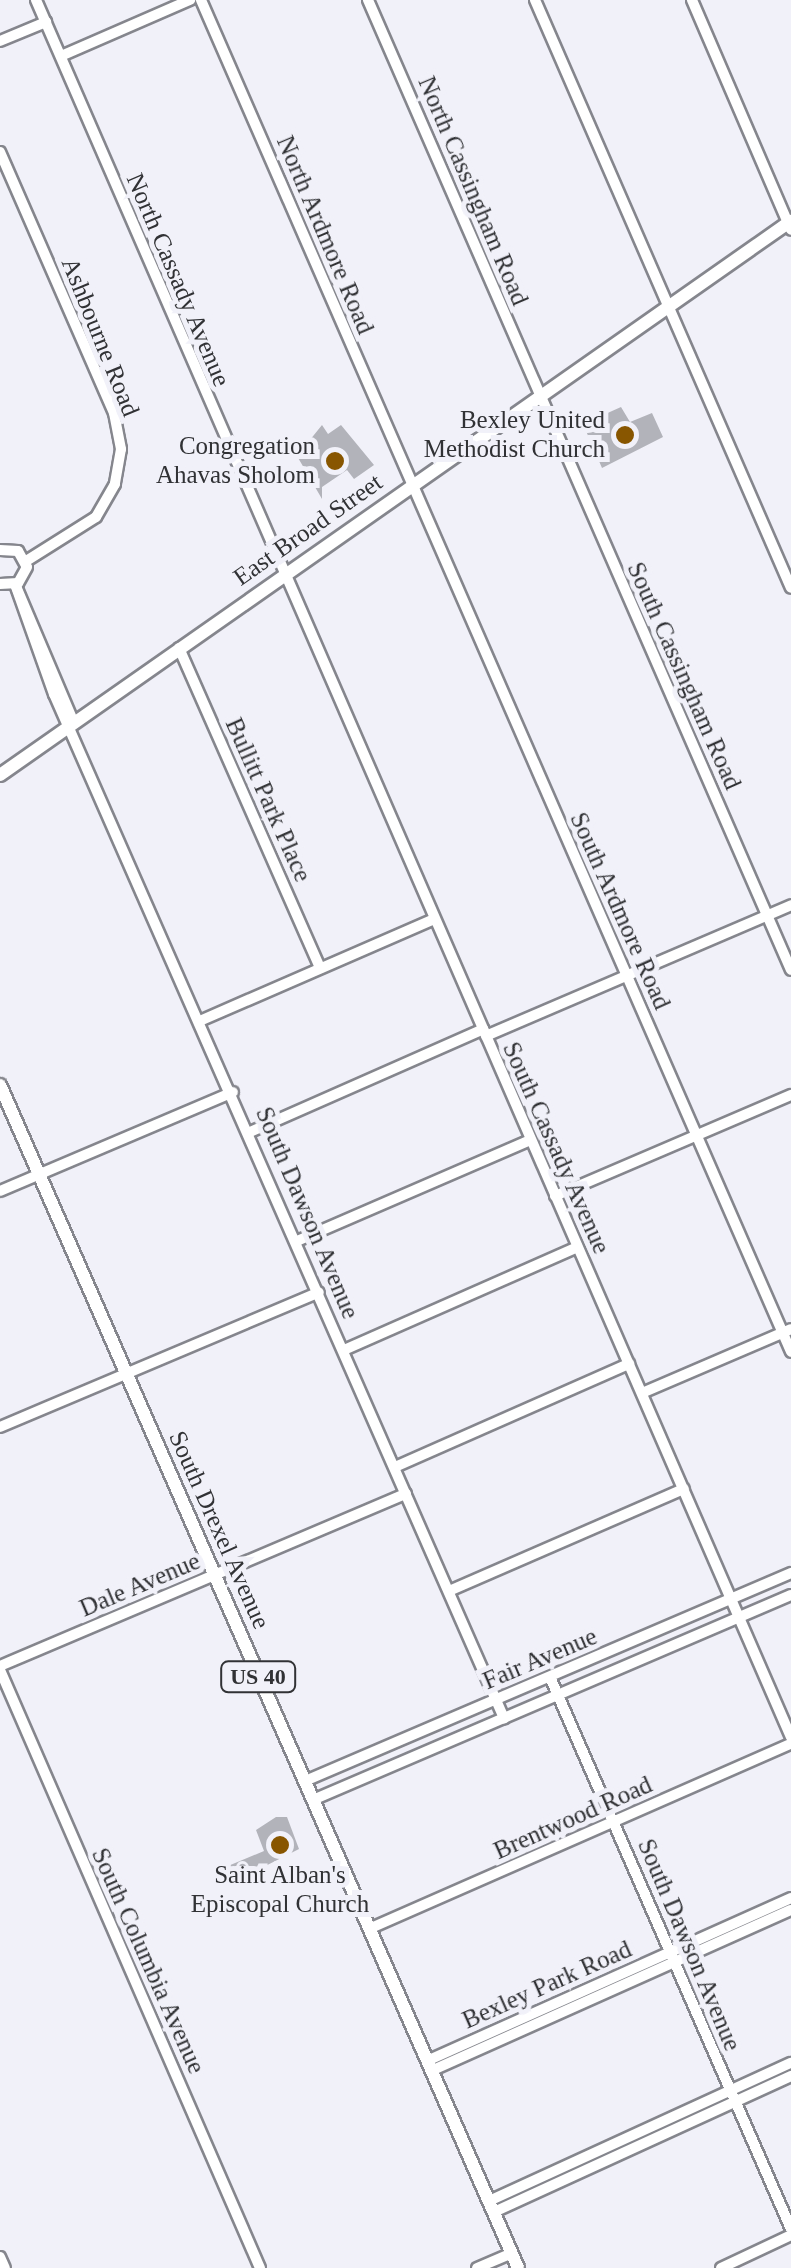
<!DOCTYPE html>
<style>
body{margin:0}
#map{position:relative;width:791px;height:2268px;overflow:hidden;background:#f1f1f9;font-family:"Times New Roman",serif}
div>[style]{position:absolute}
.building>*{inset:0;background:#b2b3ba}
.roads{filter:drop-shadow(2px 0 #85868d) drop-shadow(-2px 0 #85868d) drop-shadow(0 2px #85868d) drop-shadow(0 -2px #85868d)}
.minor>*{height:10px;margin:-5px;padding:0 5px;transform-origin:5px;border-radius:5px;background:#fff}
.major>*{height:12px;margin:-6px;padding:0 6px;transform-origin:6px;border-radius:6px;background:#fff}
.dots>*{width:28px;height:28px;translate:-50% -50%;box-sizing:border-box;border:5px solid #f1f1f9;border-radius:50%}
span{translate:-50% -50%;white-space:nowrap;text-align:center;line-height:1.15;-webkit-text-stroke:10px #f1f1f9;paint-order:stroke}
.shield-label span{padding:2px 8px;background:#f1f1f9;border:2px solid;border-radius:8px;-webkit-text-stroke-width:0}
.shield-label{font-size:22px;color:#313235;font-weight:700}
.street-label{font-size:25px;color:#313235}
.poi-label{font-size:25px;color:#313235}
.right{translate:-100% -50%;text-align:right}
</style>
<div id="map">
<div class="building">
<div style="clip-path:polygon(621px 407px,630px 422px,652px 413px,663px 437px,602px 468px,583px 424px)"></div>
<div style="clip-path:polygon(322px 425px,328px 434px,341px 425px,374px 465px,354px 479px,347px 470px,322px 487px,322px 499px,297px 456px)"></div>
<div style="clip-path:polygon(276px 1817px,287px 1817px,299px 1849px,234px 1882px,228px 1866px,264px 1851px,256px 1830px)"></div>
</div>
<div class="roads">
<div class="minor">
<div style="left:36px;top:0;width:1894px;rotate:66.51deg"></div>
<div style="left:201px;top:0;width:1475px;rotate:66.42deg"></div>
<div style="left:368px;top:0;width:1058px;rotate:66.44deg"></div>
<div style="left:535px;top:0;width:641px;rotate:66.47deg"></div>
<div style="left:692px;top:0;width:250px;rotate:66.7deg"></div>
<div style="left:0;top:41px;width:50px;rotate:-22.4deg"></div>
<div style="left:61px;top:56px;width:141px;rotate:-23.5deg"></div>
<div style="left:0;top:152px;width:285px;rotate:66.4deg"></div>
<div style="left:114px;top:413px;width:37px;rotate:79deg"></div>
<div style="left:121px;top:449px;width:36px;rotate:100deg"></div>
<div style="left:115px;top:484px;width:38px;rotate:120deg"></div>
<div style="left:96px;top:517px;width:83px;rotate:147.8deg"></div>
<div style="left:0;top:550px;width:18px;rotate:3deg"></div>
<div style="left:18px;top:551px;width:18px;rotate:61deg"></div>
<div style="left:27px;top:567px;width:18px;rotate:119deg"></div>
<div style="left:18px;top:583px;width:18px;rotate:177deg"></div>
<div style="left:15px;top:584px;width:117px;rotate:70.5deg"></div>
<div style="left:54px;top:694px;width:1119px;rotate:66.28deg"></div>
<div style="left:15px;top:584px;width:146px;rotate:67deg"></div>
<div style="left:179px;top:648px;width:350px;rotate:66.2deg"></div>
<div style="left:202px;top:1020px;width:253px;rotate:-23.5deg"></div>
<div style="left:486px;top:1036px;width:332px;rotate:-23.2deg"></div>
<div style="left:250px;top:1132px;width:255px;rotate:-23.8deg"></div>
<div style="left:0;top:1191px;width:253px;rotate:-23deg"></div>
<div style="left:555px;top:1196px;width:257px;rotate:-23.2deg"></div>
<div style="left:297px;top:1241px;width:254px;rotate:-23.4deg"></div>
<div style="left:344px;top:1350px;width:255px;rotate:-23.8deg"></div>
<div style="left:642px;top:1393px;width:162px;rotate:-23.2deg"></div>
<div style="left:0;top:1427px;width:346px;rotate:-22.9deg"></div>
<div style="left:395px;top:1467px;width:256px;rotate:-23.8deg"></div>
<div style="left:449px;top:1591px;width:256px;rotate:-23.5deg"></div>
<div style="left:0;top:1666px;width:441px;rotate:-23deg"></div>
<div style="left:0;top:1670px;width:652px;rotate:66.5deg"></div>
<div style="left:550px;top:1677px;width:602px;rotate:66.41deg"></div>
<div style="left:305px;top:1781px;width:529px;rotate:-23.17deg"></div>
<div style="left:315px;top:1799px;width:518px;rotate:-23.2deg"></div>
<div style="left:371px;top:1928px;width:459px;rotate:-23.7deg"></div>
<div style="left:429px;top:2060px;width:397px;rotate:-24.1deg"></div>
<div style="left:433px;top:2070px;width:392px;rotate:-24.1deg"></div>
<div style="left:489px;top:2201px;width:332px;rotate:-24.6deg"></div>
<div style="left:494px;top:2212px;width:327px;rotate:-24.6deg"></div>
<div style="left:0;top:2257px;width:12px;rotate:66deg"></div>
<div style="left:477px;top:2268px;width:38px;rotate:-23deg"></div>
<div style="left:721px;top:2268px;width:77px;rotate:-25.2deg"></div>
</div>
<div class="major">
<div style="left:0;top:775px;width:966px;rotate:-35.01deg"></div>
<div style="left:0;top:1085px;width:1291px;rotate:66.35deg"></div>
</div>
</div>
<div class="dots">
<div style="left:625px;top:435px;background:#885600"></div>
<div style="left:335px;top:461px;background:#885600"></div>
<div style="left:280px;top:1845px;background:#885600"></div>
</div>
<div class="shield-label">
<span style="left:258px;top:1677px">US 40</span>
</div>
<div class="street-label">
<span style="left:473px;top:191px;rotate:67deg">North Cassingham Road</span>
<span style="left:325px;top:235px;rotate:67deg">North Ardmore Road</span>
<span style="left:178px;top:280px;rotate:67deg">North Cassady Avenue</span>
<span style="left:100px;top:337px;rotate:68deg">Ashbourne Road</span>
<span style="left:308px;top:530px;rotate:-35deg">East Broad Street</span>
<span style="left:684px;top:676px;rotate:66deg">South Cassingham Road</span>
<span style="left:268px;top:800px;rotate:66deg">Bullitt Park Place</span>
<span style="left:620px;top:911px;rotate:66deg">South Ardmore Road</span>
<span style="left:556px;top:1148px;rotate:66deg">South Cassady Avenue</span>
<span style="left:307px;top:1213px;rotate:67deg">South Dawson Avenue</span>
<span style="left:219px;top:1530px;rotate:66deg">South Drexel Avenue</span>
<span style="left:140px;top:1585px;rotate:-23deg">Dale Avenue</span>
<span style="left:540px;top:1659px;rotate:-23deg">Fair Avenue</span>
<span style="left:573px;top:1818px;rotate:-24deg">Brentwood Road</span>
<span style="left:689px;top:1945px;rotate:67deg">South Dawson Avenue</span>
<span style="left:148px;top:1961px;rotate:66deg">South Columbia Avenue</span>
<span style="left:547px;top:1985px;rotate:-24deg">Bexley Park Road</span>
</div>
<div class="poi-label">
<span class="right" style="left:605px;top:435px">Bexley United<br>Methodist Church</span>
<span class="right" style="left:315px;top:461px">Congregation<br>Ahavas Sholom</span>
<span style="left:280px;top:1890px">Saint Alban's<br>Episcopal Church</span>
</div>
</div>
